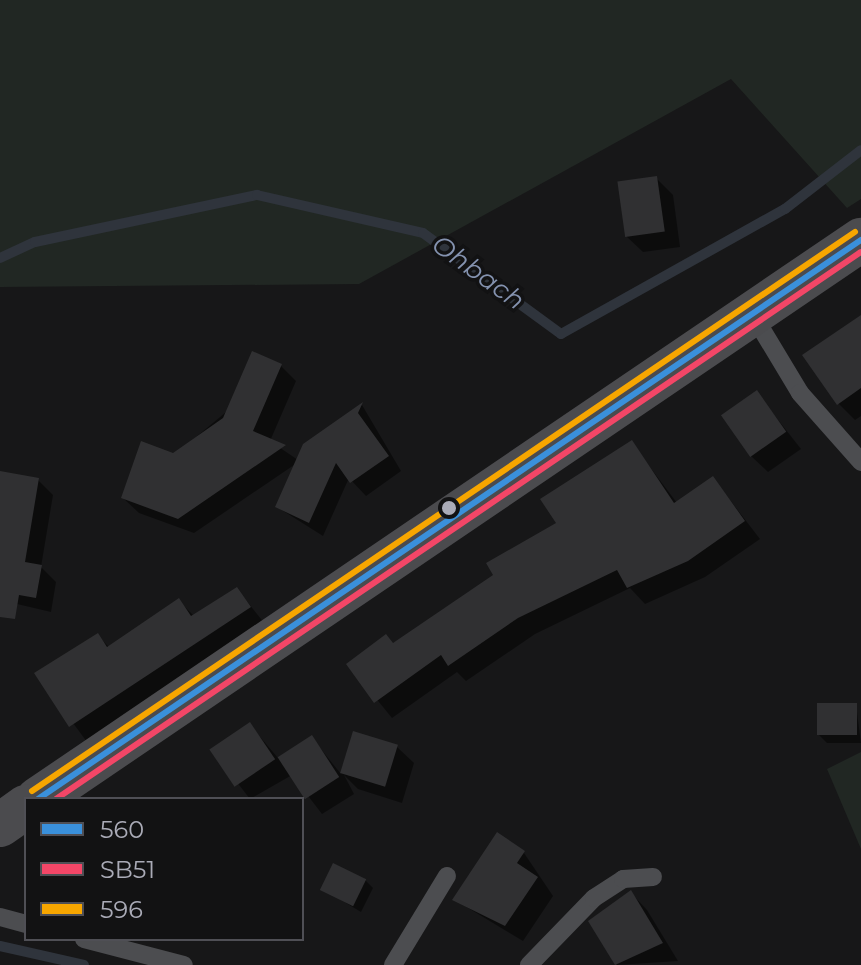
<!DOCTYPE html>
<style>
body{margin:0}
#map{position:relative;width:861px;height:965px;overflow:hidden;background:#171718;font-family:Montserrat,sans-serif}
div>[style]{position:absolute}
.green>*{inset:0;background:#212723}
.shadow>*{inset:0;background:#0007}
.stream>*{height:10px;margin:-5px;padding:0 5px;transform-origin:5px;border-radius:5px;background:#2f343c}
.building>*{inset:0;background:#303032;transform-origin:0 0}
.lane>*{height:18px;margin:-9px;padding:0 9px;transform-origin:9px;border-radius:9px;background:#4c4d50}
.secondary>*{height:44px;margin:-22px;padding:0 22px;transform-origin:22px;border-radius:22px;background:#4b4b4e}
.bus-1>*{height:6px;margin:-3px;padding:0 3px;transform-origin:3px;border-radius:3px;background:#3a90db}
.bus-2>*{height:6px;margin:-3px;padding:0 3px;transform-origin:3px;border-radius:3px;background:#f34667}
.bus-3>*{height:6px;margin:-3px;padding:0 3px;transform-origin:3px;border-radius:3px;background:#f7a600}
.dots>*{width:22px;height:22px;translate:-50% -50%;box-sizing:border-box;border:4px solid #121213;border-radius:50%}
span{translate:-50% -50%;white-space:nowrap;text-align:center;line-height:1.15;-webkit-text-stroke:7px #121213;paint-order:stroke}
.water-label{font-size:26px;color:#8492af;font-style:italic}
.legend{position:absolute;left:24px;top:797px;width:280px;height:144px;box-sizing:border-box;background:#121213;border:2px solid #4f4f55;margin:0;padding:10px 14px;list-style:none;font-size:24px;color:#aaabb7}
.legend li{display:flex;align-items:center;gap:16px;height:40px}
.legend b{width:40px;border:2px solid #4f4f55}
</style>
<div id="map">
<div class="green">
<div style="clip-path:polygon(0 0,861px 0,861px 199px,847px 208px,731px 79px,359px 284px,0 287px)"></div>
<div style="clip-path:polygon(861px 752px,861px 849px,827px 769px)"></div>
</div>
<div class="shadow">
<div style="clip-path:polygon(656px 178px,673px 195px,680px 247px,643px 252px,626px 236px)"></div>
<div style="clip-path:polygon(861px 317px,861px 416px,855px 420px,838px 403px)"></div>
<div style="clip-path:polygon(281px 366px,296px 381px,270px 441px,298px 460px,305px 445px,362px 405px,401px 471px,366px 496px,349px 478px,323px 536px,277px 507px,297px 463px,194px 533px,139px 513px,123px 498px)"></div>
<div style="clip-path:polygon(756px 392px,801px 449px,768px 472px,751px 456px)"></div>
<div style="clip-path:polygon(631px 442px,677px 503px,713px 478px,760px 539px,705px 577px,645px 604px,630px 588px,535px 634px,466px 681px,457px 672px,392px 718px,348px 664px,394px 645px,496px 576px,559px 524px)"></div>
<div style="clip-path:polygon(0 473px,38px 480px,53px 495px,41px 567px,56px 582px,51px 612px,0 600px)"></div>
<div style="clip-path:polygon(237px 589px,265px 624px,87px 742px,37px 674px,97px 635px,110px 648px,179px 601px,194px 616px)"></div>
<div style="clip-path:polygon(856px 705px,861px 743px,827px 743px,819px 735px)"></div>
<div style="clip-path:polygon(249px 724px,278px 758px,312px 738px,341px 774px,354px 733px,397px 747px,414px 763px,402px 803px,358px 789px,344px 775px,354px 794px,322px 814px,292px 775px,250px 799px,212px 750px)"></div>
<div style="clip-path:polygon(524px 853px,553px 896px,523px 941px,455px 900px)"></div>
<div style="clip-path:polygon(365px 880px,373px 888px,361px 912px,323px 889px)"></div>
<div style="clip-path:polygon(631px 893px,647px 910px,678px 961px,617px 965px,591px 922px)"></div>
</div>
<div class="stream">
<div style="left:0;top:258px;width:38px;rotate:-25deg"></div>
<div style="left:35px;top:242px;width:227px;rotate:-12deg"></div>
<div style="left:257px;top:195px;width:170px;rotate:12.9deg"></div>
<div style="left:423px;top:233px;width:171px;rotate:36.2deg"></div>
<div style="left:561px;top:334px;width:257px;rotate:-29.2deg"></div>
<div style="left:785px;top:209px;width:96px;rotate:-37.8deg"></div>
<div style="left:0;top:946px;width:86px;rotate:12.7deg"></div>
</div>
<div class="building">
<div style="left:657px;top:176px;width:56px;height:40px;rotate:82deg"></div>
<div style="clip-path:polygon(861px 315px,861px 388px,837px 405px,802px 355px)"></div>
<div style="clip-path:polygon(252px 351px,282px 364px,253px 431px,286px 445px,178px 519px,121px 498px,141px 441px,173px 453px,223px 418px)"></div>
<div style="left:757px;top:390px;width:51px;height:44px;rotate:55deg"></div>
<div style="clip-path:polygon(363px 402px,358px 413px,389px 456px,350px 483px,336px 463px,309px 523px,275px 507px,303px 444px)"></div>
<div style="clip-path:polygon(632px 440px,674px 503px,713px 476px,745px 521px,688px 561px,627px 588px,617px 570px,518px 618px,448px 666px,441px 655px,374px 703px,346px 664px,386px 634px,393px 643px,493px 575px,486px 563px,556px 523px,540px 499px)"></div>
<div style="clip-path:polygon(0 471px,39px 478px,25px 562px,42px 565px,36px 598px,19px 595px,15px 619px,0 617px)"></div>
<div style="clip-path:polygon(237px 587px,251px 607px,69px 727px,34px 673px,98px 633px,107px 647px,179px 598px,191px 616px)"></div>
<div style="left:857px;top:703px;width:32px;height:40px;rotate:90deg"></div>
<div style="left:250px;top:722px;width:45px;height:49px;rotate:56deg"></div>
<div style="left:353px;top:731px;width:47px;height:44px;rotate:17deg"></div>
<div style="left:312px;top:735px;width:50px;height:41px;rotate:57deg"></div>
<div style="clip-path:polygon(497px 832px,525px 851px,517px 863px,538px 877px,505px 926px,452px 900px)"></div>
<div style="left:333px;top:863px;width:37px;height:30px;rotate:26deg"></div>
<div style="clip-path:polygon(631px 890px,663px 943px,615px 965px,588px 921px)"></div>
</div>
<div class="lane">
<div style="left:752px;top:313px;width:93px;rotate:59deg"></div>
<div style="left:800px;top:393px;width:92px;rotate:48.5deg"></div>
<div style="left:0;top:917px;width:27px;rotate:15deg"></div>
<div style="left:84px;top:939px;width:103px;rotate:14.6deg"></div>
<div style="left:393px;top:965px;width:104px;rotate:-58.8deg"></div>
<div style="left:529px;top:965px;width:93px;rotate:-45.9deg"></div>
<div style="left:594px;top:898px;width:35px;rotate:-33deg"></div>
<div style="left:623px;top:879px;width:30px;rotate:-4deg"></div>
</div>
<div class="secondary">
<div style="left:38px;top:799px;width:995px;rotate:-34.19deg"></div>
<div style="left:0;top:825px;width:32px;rotate:-35deg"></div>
</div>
<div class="bus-1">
<div style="left:38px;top:799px;width:995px;rotate:-34.19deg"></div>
</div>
<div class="bus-2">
<div style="left:56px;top:799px;width:973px;rotate:-34.2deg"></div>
</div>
<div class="bus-3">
<div style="left:32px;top:791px;width:995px;rotate:-34.19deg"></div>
</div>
<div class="dots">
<div style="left:449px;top:508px;background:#aaabb7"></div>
</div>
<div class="water-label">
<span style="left:478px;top:273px;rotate:36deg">Ohbach</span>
</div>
<ul class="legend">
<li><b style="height:10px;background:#3a90db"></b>560</li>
<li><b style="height:10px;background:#f34667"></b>SB51</li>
<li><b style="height:10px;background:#f7a600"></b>596</li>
</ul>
</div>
